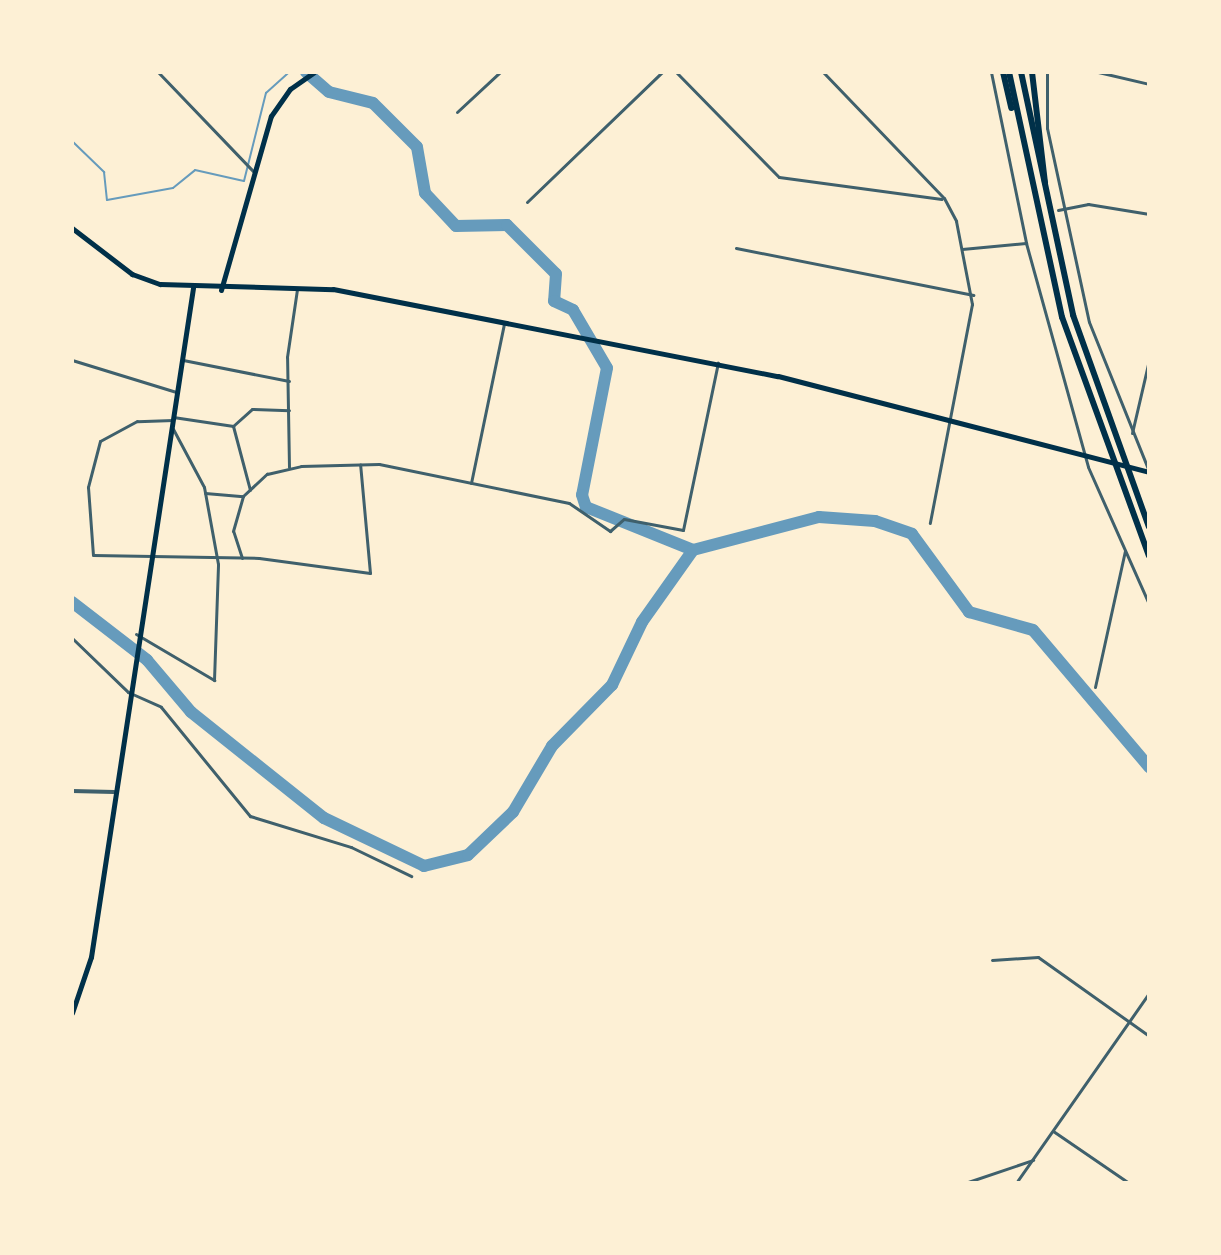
<!DOCTYPE html>
<style>
body{margin:0}
#map{position:relative;width:1221px;height:1255px;overflow:hidden;background:#fdf0d5;font-family:Karla,sans-serif}
div>[style]{position:absolute}
.stream>*{height:2px;margin:-1px;padding:0 1px;transform-origin:1px;border-radius:1px;background:#669bbc}
.river>*{height:12px;margin:-6px;padding:0 6px;transform-origin:6px;border-radius:6px;background:#669bbc}
.minor>*{height:3px;margin:-1.5px;padding:0 1.5px;transform-origin:1.5px;border-radius:1.5px;background:#3f606c}
.tertiary>*{height:4px;margin:-2px;padding:0 2px;transform-origin:2px;border-radius:2px;background:#3f606c}
.primary>*{height:5px;margin:-2.5px;padding:0 2.5px;transform-origin:2.5px;border-radius:2.5px;background:#003049}
.motorway>*{height:6px;margin:-3px;padding:0 3px;transform-origin:3px;border-radius:3px;background:#003049}
span{translate:-50% -50%;white-space:nowrap;text-align:center;line-height:1.15;-webkit-text-stroke:6px #fdf0d5;paint-order:stroke}
.frame{position:absolute;inset:0;border:74px solid #fdf0d5;pointer-events:none}
</style>
<div id="map">
<div class="stream">
<div style="left:72px;top:141px;width:45px;rotate:44.1deg"></div>
<div style="left:104px;top:172px;width:28px;rotate:84deg"></div>
<div style="left:107px;top:200px;width:67px;rotate:-10.3deg"></div>
<div style="left:173px;top:188px;width:28px;rotate:-39deg"></div>
<div style="left:195px;top:170px;width:50px;rotate:12.7deg"></div>
<div style="left:244px;top:181px;width:91px;rotate:-76deg"></div>
<div style="left:266px;top:93px;width:31px;rotate:-42deg"></div>
</div>
<div class="river">
<div style="left:306px;top:72px;width:30px;rotate:41deg"></div>
<div style="left:329px;top:92px;width:45px;rotate:14deg"></div>
<div style="left:373px;top:103px;width:62px;rotate:45deg"></div>
<div style="left:417px;top:147px;width:47px;rotate:80.1deg"></div>
<div style="left:425px;top:193px;width:45px;rotate:46.8deg"></div>
<div style="left:456px;top:226px;width:51px;rotate:-1.1deg"></div>
<div style="left:507px;top:225px;width:69px;rotate:45deg"></div>
<div style="left:556px;top:274px;width:27px;rotate:94deg"></div>
<div style="left:554px;top:301px;width:21px;rotate:25deg"></div>
<div style="left:573px;top:310px;width:67px;rotate:59.6deg"></div>
<div style="left:607px;top:368px;width:129px;rotate:101.1deg"></div>
<div style="left:582px;top:495px;width:13px;rotate:72deg"></div>
<div style="left:586px;top:507px;width:115px;rotate:21.9deg"></div>
<div style="left:72px;top:602px;width:95px;rotate:37.7deg"></div>
<div style="left:147px;top:660px;width:68px;rotate:49.8deg"></div>
<div style="left:191px;top:712px;width:170px;rotate:38.6deg"></div>
<div style="left:324px;top:818px;width:111px;rotate:25.6deg"></div>
<div style="left:424px;top:866px;width:45px;rotate:-14deg"></div>
<div style="left:468px;top:855px;width:62px;rotate:-43.7deg"></div>
<div style="left:513px;top:812px;width:77px;rotate:-59.4deg"></div>
<div style="left:552px;top:746px;width:86px;rotate:-45.5deg"></div>
<div style="left:612px;top:685px;width:70px;rotate:-64.5deg"></div>
<div style="left:642px;top:622px;width:88px;rotate:-54.7deg"></div>
<div style="left:693px;top:550px;width:130px;rotate:-14.7deg"></div>
<div style="left:819px;top:517px;width:56px;rotate:4.1deg"></div>
<div style="left:875px;top:521px;width:39px;rotate:19deg"></div>
<div style="left:912px;top:534px;width:97px;rotate:53.8deg"></div>
<div style="left:969px;top:612px;width:66px;rotate:15.7deg"></div>
<div style="left:1033px;top:630px;width:180px;rotate:49.7deg"></div>
</div>
<div class="minor">
<div style="left:158px;top:72px;width:137px;rotate:46.2deg"></div>
<div style="left:676px;top:72px;width:147px;rotate:45.6deg"></div>
<div style="left:779px;top:177px;width:164px;rotate:7.7deg"></div>
<div style="left:823px;top:72px;width:175px;rotate:46.2deg"></div>
<div style="left:944px;top:198px;width:26px;rotate:62deg"></div>
<div style="left:956px;top:221px;width:85px;rotate:79.1deg"></div>
<div style="left:972px;top:304px;width:223px;rotate:100.9deg"></div>
<div style="left:991px;top:72px;width:175px;rotate:78.4deg"></div>
<div style="left:1026px;top:243px;width:232px;rotate:74.5deg"></div>
<div style="left:1088px;top:467px;width:150px;rotate:66deg"></div>
<div style="left:1047px;top:72px;width:56px;rotate:90deg"></div>
<div style="left:1047px;top:128px;width:198px;rotate:77.8deg"></div>
<div style="left:1089px;top:322px;width:161px;rotate:68.1deg"></div>
<div style="left:1098px;top:72px;width:52px;rotate:13.2deg"></div>
<div style="left:457px;top:112px;width:59px;rotate:-42.9deg"></div>
<div style="left:527px;top:202px;width:187px;rotate:-43.9deg"></div>
<div style="left:1058px;top:210px;width:31px;rotate:-11deg"></div>
<div style="left:1088px;top:204px;width:62px;rotate:9.3deg"></div>
<div style="left:736px;top:248px;width:242px;rotate:11.2deg"></div>
<div style="left:962px;top:249px;width:64px;rotate:-5.4deg"></div>
<div style="left:72px;top:360px;width:109px;rotate:17.1deg"></div>
<div style="left:183px;top:360px;width:108px;rotate:11.2deg"></div>
<div style="left:173px;top:417px;width:61px;rotate:8.5deg"></div>
<div style="left:233px;top:426px;width:66px;rotate:75.1deg"></div>
<div style="left:173px;top:420px;width:36px;rotate:178deg"></div>
<div style="left:137px;top:421px;width:42px;rotate:151.6deg"></div>
<div style="left:100px;top:441px;width:48px;rotate:104.6deg"></div>
<div style="left:88px;top:487px;width:68px;rotate:85.8deg"></div>
<div style="left:93px;top:555px;width:166px;rotate:1deg"></div>
<div style="left:259px;top:558px;width:112px;rotate:7.7deg"></div>
<div style="left:370px;top:573px;width:109px;rotate:-95.2deg"></div>
<div style="left:233px;top:426px;width:25px;rotate:-42deg"></div>
<div style="left:252px;top:409px;width:37px;rotate:2deg"></div>
<div style="left:1132px;top:433px;width:75px;rotate:-76.9deg"></div>
<div style="left:289px;top:467px;width:110px;rotate:-91deg"></div>
<div style="left:287px;top:357px;width:69px;rotate:-81.6deg"></div>
<div style="left:471px;top:483px;width:163px;rotate:-78.3deg"></div>
<div style="left:205px;top:493px;width:38px;rotate:5deg"></div>
<div style="left:242px;top:558px;width:28px;rotate:-108deg"></div>
<div style="left:233px;top:531px;width:36px;rotate:-74deg"></div>
<div style="left:243px;top:496px;width:33px;rotate:-43deg"></div>
<div style="left:267px;top:474px;width:35px;rotate:-13deg"></div>
<div style="left:301px;top:466px;width:78px;rotate:-1.5deg"></div>
<div style="left:379px;top:464px;width:194px;rotate:11.6deg"></div>
<div style="left:569px;top:503px;width:50px;rotate:34.3deg"></div>
<div style="left:610px;top:531px;width:18px;rotate:-41deg"></div>
<div style="left:624px;top:519px;width:60px;rotate:10.6deg"></div>
<div style="left:683px;top:530px;width:171px;rotate:-78.2deg"></div>
<div style="left:136px;top:634px;width:91px;rotate:30.5deg"></div>
<div style="left:214px;top:680px;width:116px;rotate:-88deg"></div>
<div style="left:218px;top:564px;width:78px;rotate:-100.3deg"></div>
<div style="left:204px;top:487px;width:66px;rotate:-118.1deg"></div>
<div style="left:72px;top:638px;width:78px;rotate:44deg"></div>
<div style="left:128px;top:692px;width:36px;rotate:24deg"></div>
<div style="left:161px;top:707px;width:141px;rotate:50.8deg"></div>
<div style="left:250px;top:816px;width:106px;rotate:17.1deg"></div>
<div style="left:351px;top:847px;width:67px;rotate:25.8deg"></div>
<div style="left:1095px;top:687px;width:139px;rotate:-77.6deg"></div>
<div style="left:992px;top:960px;width:46px;rotate:-3.7deg"></div>
<div style="left:1038px;top:957px;width:136px;rotate:35.4deg"></div>
<div style="left:1053px;top:1131px;width:92px;rotate:34.4deg"></div>
<div style="left:965px;top:1183px;width:72px;rotate:-18.7deg"></div>
<div style="left:1016px;top:1183px;width:232px;rotate:-55deg"></div>
</div>
<div class="tertiary">
<div style="left:72px;top:791px;width:42px;rotate:1.4deg"></div>
</div>
<div class="primary">
<div style="left:72px;top:228px;width:76px;rotate:37.5deg"></div>
<div style="left:132px;top:274px;width:30px;rotate:20deg"></div>
<div style="left:160px;top:284px;width:173px;rotate:1.7deg"></div>
<div style="left:333px;top:289px;width:453px;rotate:11.1deg"></div>
<div style="left:778px;top:376px;width:383px;rotate:14.5deg"></div>
<div style="left:221px;top:290px;width:181px;rotate:-74deg"></div>
<div style="left:271px;top:116px;width:33px;rotate:-55deg"></div>
<div style="left:290px;top:89px;width:29px;rotate:-35deg"></div>
<div style="left:72px;top:1013px;width:59px;rotate:-71.3deg"></div>
<div style="left:91px;top:957px;width:677px;rotate:-81.33deg"></div>
</div>
<div class="motorway">
<div style="left:1003px;top:72px;width:37px;rotate:77deg"></div>
<div style="left:1009px;top:72px;width:251px;rotate:77.8deg"></div>
<div style="left:1062px;top:317px;width:254px;rotate:70deg"></div>
<div style="left:1021px;top:72px;width:249px;rotate:77.9deg"></div>
<div style="left:1073px;top:315px;width:225px;rotate:70.3deg"></div>
<div style="left:1032px;top:72px;width:112px;rotate:83.3deg"></div>
</div>
<div class="frame"></div>
</div>
